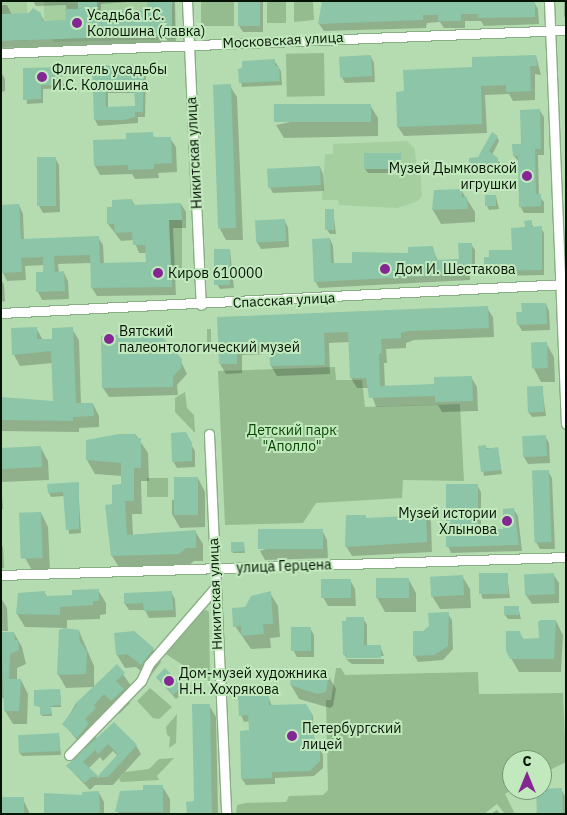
<!DOCTYPE html>
<meta charset="utf-8">
<style>
body{margin:0}
#map{position:relative;width:567px;height:815px;overflow:hidden;background:#b5dcb0;font-family:"IBM Plex Sans",sans-serif}
div>[style]{position:absolute}
.built>*{inset:0;background:#a5cf9f;transform-origin:0 0}
.green>*{inset:0;background:#94bc8f;transform-origin:0 0}
.shadow>*{inset:0;background:#0003}
.building>*{inset:0;background:#8cc5a8;transform-origin:0 0}
.roads{filter:drop-shadow(1px 0 #8aaf85) drop-shadow(-1px 0 #8aaf85) drop-shadow(0 1px #8aaf85) drop-shadow(0 -1px #8aaf85)}
.minor>*{height:9px;margin:-4.5px;padding:0 4.5px;transform-origin:4.5px;border-radius:4.5px;background:#fff}
.dots>*{width:14px;height:14px;translate:-50% -50%;box-sizing:border-box;border:2px solid #c2e9bd;border-radius:50%}
span{translate:-50% -50%;white-space:nowrap;text-align:center;line-height:1.15;-webkit-text-stroke:4px #c2e9bd;paint-order:stroke}
.poi-label{font-size:14px;color:#061405}
.left{translate:0 -50%;text-align:left}
.right{translate:-100% -50%;text-align:right}
.street-label{font-size:14px;color:#061405}
.park-label{font-size:14px;color:#084703}
.frame{position:absolute;inset:0;border:2px solid #061405;pointer-events:none}
.north{position:absolute;left:502px;top:750px;width:50px;height:50px;box-sizing:border-box;background:#c2e9bd;border:1px solid #779473;border-radius:50%;rotate:0deg;font-size:14px;font-weight:700;line-height:20px;text-align:center;color:#061405}
.north::after{content:'';display:block;margin:auto;width:18px;height:22px;background:#842792;clip-path:polygon(50% 0,100% 100%,50% 72%,0 100%)}
</style>
<div id="map">
<div class="built">
<div style="left:1px;top:1px;width:26px;height:40px"></div>
<div style="clip-path:polygon(44px 1px,174px 1px,175px 39px,53px 42px,52px 21px,44px 20px)"></div>
<div style="clip-path:polygon(407px 141px,415px 149px,416px 163px,420px 164px,422px 196px,418px 201px,397px 208px,339px 205px,338px 200px,322px 200px,325px 154px,333px 154px,333px 144px)"></div>
</div>
<div class="green">
<div style="left:201px;top:1px;width:33px;height:25px"></div>
<div style="left:267px;top:1px;width:19px;height:22px"></div>
<div style="clip-path:polygon(294px 1px,313px 1px,314px 20px,294px 22px)"></div>
<div style="left:324px;top:53px;width:43px;height:38px;rotate:89deg"></div>
<div style="left:169px;top:220px;width:13px;height:59px"></div>
<div style="left:207px;top:329px;width:4px;height:23px"></div>
<div style="clip-path:polygon(335px 367px,336px 380px,362px 380px,365px 407px,460px 404px,464px 481px,403px 480px,402px 498px,316px 503px,303px 523px,225px 525px,218px 371px)"></div>
<div style="clip-path:polygon(185px 392px,187px 408px,194px 415px,195px 433px,175px 412px,175px 398px)"></div>
<div style="left:147px;top:478px;width:21px;height:19px"></div>
<div style="clip-path:polygon(206px 610px,209px 612px,210px 682px,164px 653px,200px 612px)"></div>
<div style="clip-path:polygon(336px 668px,341px 668px,345px 675px,478px 672px,479px 694px,563px 693px,566px 762px,542px 774px,542px 760px,512px 760px,512px 790px,505px 794px,515px 814px,505px 814px,497px 804px,484px 814px,236px 814px,237px 805px,246px 803px,286px 802px,289px 796px,323px 795px,328px 790px,326px 700px,331px 700px)"></div>
<div style="clip-path:polygon(150px 688px,172px 707px,159px 719px,153px 718px,137px 701px)"></div>
<div style="clip-path:polygon(177px 714px,176px 743px,169px 748px,170px 737px,167px 735px,166px 727px)"></div>
<div style="clip-path:polygon(174px 758px,157px 776px,159px 780px,121px 782px,119px 779px,125px 772px,149px 769px,159px 759px)"></div>
</div>
<div class="shadow">
<div style="clip-path:polygon(33px 1px,140px 1px,101px 4px,101px 12px,148px 11px,148px 1px,175px 1px,176px 43px,1px 48px,1px 5px,7px 5px,12px 15px,40px 14px,45px 22px,67px 21px,66px 5px,36px 6px)"></div>
<div style="clip-path:polygon(239px 1px,263px 1px,263px 32px,243px 32px,239px 26px)"></div>
<div style="clip-path:polygon(564px 1px,566px 1px,566px 20px,564px 16px)"></div>
<div style="clip-path:polygon(534px 2px,538px 9px,539px 24px,484px 26px,481px 21px,465px 21px,465px 28px,444px 28px,440px 22px,427px 23px,426px 28px,324px 31px,319px 24px)"></div>
<div style="clip-path:polygon(536px 56px,541px 75px,535px 74px,535px 100px,513px 101px,509px 94px,485px 95px,487px 133px,404px 136px,398px 127px,406px 93px,474px 69px)"></div>
<div style="clip-path:polygon(371px 57px,374px 63px,375px 82px,345px 83px,341px 76px)"></div>
<div style="clip-path:polygon(274px 60px,281px 71px,282px 85px,242px 87px,239px 70px)"></div>
<div style="clip-path:polygon(evenodd,143px 66px,146px 71px,145px 117px,138px 117px,138px 123px,98px 126px,95px 120px,94px 67px,143px 66px,108px 93px,136px 93px,136px 107px,108px 108px,108px 93px)"></div>
<div style="clip-path:polygon(61px 68px,64px 88px,43px 89px,43px 103px,27px 104px,24px 69px)"></div>
<div style="clip-path:polygon(1px 72px,5px 79px,5px 91px,1px 92px)"></div>
<div style="clip-path:polygon(230px 86px,237px 97px,243px 240px,226px 240px,220px 229px)"></div>
<div style="clip-path:polygon(370px 105px,378px 118px,378px 136px,284px 138px,276px 125px)"></div>
<div style="clip-path:polygon(540px 111px,544px 117px,544px 155px,538px 155px,539px 196px,544px 202px,544px 213px,524px 213px,520px 206px,520px 163px,514px 156px,514px 146px,522px 145px)"></div>
<div style="clip-path:polygon(152px 133px,155px 139px,170px 138px,176px 147px,177px 172px,158px 173px,159px 178px,135px 179px,132px 174px,100px 175px,95px 166px,94px 141px,127px 140px)"></div>
<div style="clip-path:polygon(497px 137px,499px 141px,492px 155px,500px 163px,500px 171px,473px 172px,471px 168px)"></div>
<div style="clip-path:polygon(400px 155px,402px 173px,368px 173px,365px 169px)"></div>
<div style="clip-path:polygon(55px 158px,59px 165px,60px 212px,43px 213px,39px 206px)"></div>
<div style="clip-path:polygon(320px 167px,323px 174px,324px 191px,273px 193px,269px 186px)"></div>
<div style="clip-path:polygon(461px 190px,475px 212px,475px 222px,441px 224px,433px 210px,435px 191px)"></div>
<div style="clip-path:polygon(496px 196px,499px 209px,489px 210px,487px 206px)"></div>
<div style="clip-path:polygon(132px 200px,135px 206px,181px 204px,186px 212px,186px 228px,173px 228px,176px 295px,97px 296px,92px 288px,91px 263px,58px 264px,59px 273px,64px 273px,68px 281px,69px 299px,42px 300px,38px 292px,37px 274px,45px 273px,44px 265px,25px 266px,26px 280px,7px 281px,3px 273px,19px 205px,23px 214px,24px 240px,98px 237px,103px 245px,104px 264px,147px 263px,147px 253px,139px 253px,134px 240px,121px 241px,108px 224px)"></div>
<div style="clip-path:polygon(333px 210px,336px 234px,330px 234px,327px 230px)"></div>
<div style="clip-path:polygon(284px 220px,288px 227px,289px 247px,261px 249px,257px 242px)"></div>
<div style="clip-path:polygon(531px 222px,534px 228px,541px 228px,544px 233px,544px 275px,489px 276px,486px 270px,513px 251px)"></div>
<div style="clip-path:polygon(330px 239px,333px 246px,334px 264px,354px 264px,432px 248px,438px 261px,460px 260px,471px 244px,475px 250px,475px 270px,470px 270px,470px 280px,319px 288px,315px 281px)"></div>
<div style="clip-path:polygon(230px 250px,234px 288px,220px 289px,217px 284px)"></div>
<div style="clip-path:polygon(1px 279px,4px 285px,5px 301px,1px 302px)"></div>
<div style="clip-path:polygon(546px 304px,549px 311px,550px 330px,522px 331px,518px 324px,523px 313px)"></div>
<div style="clip-path:polygon(487px 308px,493px 317px,494px 337px,414px 340px,406px 343px,406px 348px,386px 349px,387px 363px,384px 363px,385px 387px,435px 386px,471px 377px,477px 387px,478px 411px,442px 412px,438px 405px,376px 407px,369px 388px,357px 388px,351px 378px,350px 342px,329px 343px,330px 374px,277px 376px,271px 366px,271px 354px,242px 355px,242px 373px,226px 374px,220px 364px,219px 318px)"></div>
<div style="clip-path:polygon(36px 328px,43px 340px,53px 340px,72px 329px,79px 340px,81px 404px,93px 404px,99px 416px,99px 427px,79px 428px,79px 432px,1px 431px,1px 398px,54px 402px,53px 363px,20px 366px,14px 355px)"></div>
<div style="clip-path:polygon(102px 337px,165px 345px,177px 353px,187px 374px,177px 385px,178px 395px,109px 397px,103px 388px)"></div>
<div style="clip-path:polygon(546px 343px,554px 357px,555px 382px,541px 382px,534px 369px)"></div>
<div style="clip-path:polygon(542px 388px,546px 416px,532px 417px,529px 413px)"></div>
<div style="clip-path:polygon(185px 434px,195px 451px,195px 467px,177px 468px,173px 461px)"></div>
<div style="clip-path:polygon(136px 435px,148px 453px,149px 481px,141px 481px,142px 514px,132px 514px,133px 535px,195px 531px,203px 544px,203px 561px,194px 561px,187px 567px,120px 569px,112px 556px,114px 505px,122px 485px,122px 476px,95px 474px,87px 460px,87px 441px)"></div>
<div style="clip-path:polygon(545px 436px,549px 443px,550px 463px,528px 464px,524px 457px)"></div>
<div style="clip-path:polygon(479px 447px,498px 449px,502px 474px,484px 476px)"></div>
<div style="clip-path:polygon(41px 448px,48px 461px,49px 480px,1px 482px,1px 450px)"></div>
<div style="clip-path:polygon(548px 471px,552px 478px,555px 549px,540px 549px,536px 542px)"></div>
<div style="clip-path:polygon(198px 478px,205px 492px,205px 527px,180px 528px,172px 514px,172px 500px,176px 500px)"></div>
<div style="clip-path:polygon(78px 483px,81px 533px,69px 534px,64px 496px,51px 497px,49px 493px)"></div>
<div style="clip-path:polygon(477px 485px,481px 492px,481px 530px,505px 530px,514px 510px,518px 516px,522px 551px,451px 553px,448px 546px)"></div>
<div style="clip-path:polygon(1px 493px,2px 495px,3px 509px,1px 509px)"></div>
<div style="clip-path:polygon(425px 512px,431px 522px,432px 552px,352px 556px,346px 546px,365px 516px,367px 520px,410px 517px)"></div>
<div style="clip-path:polygon(41px 513px,48px 527px,50px 571px,33px 572px,25px 558px)"></div>
<div style="clip-path:polygon(322px 530px,327px 540px,328px 558px,265px 560px,260px 551px)"></div>
<div style="clip-path:polygon(243px 543px,245px 553px,233px 553px,232px 551px)"></div>
<div style="clip-path:polygon(1px 544px,3px 547px,4px 568px,1px 568px)"></div>
<div style="clip-path:polygon(553px 574px,559px 583px,559px 603px,532px 604px,526px 595px)"></div>
<div style="clip-path:polygon(507px 575px,510px 598px,483px 599px,481px 595px)"></div>
<div style="clip-path:polygon(462px 576px,470px 589px,471px 608px,440px 609px,432px 596px)"></div>
<div style="clip-path:polygon(377px 579px,409px 580px,416px 593px,416px 612px,385px 612px,377px 598px)"></div>
<div style="clip-path:polygon(350px 580px,355px 589px,356px 606px,328px 606px,323px 597px)"></div>
<div style="clip-path:polygon(98px 590px,106px 603px,106px 614px,100px 615px,100px 619px,67px 620px,67px 628px,25px 627px,17px 614px,45px 593px,47px 597px,74px 596px)"></div>
<div style="clip-path:polygon(171px 592px,175px 599px,176px 617px,149px 618px,145px 610px,129px 610px,125px 604px)"></div>
<div style="clip-path:polygon(270px 593px,278px 606px,280px 637px,270px 638px,271px 648px,251px 649px,235px 626px,246px 608px)"></div>
<div style="clip-path:polygon(1px 598px,7px 608px,8px 631px,1px 631px)"></div>
<div style="clip-path:polygon(518px 607px,521px 619px,508px 619px,505px 615px)"></div>
<div style="clip-path:polygon(448px 614px,452px 620px,453px 649px,443px 660px,418px 662px,414px 655px,423px 632px)"></div>
<div style="clip-path:polygon(363px 618px,367px 625px,367px 647px,380px 646px,384px 656px,347px 657px,347px 659px,384px 659px,384px 664px,352px 664px,348px 661px,344px 654px)"></div>
<div style="clip-path:polygon(556px 621px,563px 635px,561px 672px,519px 672px,511px 658px,519px 632px,524px 640px,540px 639px)"></div>
<div style="clip-path:polygon(310px 628px,314px 635px,314px 657px,297px 657px,293px 650px)"></div>
<div style="clip-path:polygon(79px 631px,94px 666px,94px 687px,66px 688px,58px 674px)"></div>
<div style="clip-path:polygon(1px 633px,14px 633px,22px 647px,26px 664px,17px 668px,17px 680px,21px 680px,28px 694px,27px 724px,13px 724px,5px 711px,4px 698px,1px 698px)"></div>
<div style="clip-path:polygon(153px 649px,161px 662px,149px 678px,136px 667px,125px 668px,117px 655px)"></div>
<div style="clip-path:polygon(evenodd,117px 666px,132px 687px,125px 694px,130px 703px,119px 714px,113px 707px,93px 732px,97px 739px,114px 724px,134px 742px,141px 754px,113px 785px,95px 785px,90px 790px,67px 766px,85px 750px,64px 724px,75px 705px,117px 666px,113px 751px,118px 756px,98px 778px,88px 769px,100px 757px,103px 761px,113px 751px)"></div>
<div style="clip-path:polygon(328px 675px,336px 689px,333px 706px,330px 708px,299px 699px,291px 685px)"></div>
<div style="clip-path:polygon(157px 678px,182px 686px,185px 690px,176px 699px)"></div>
<div style="clip-path:polygon(60px 690px,61px 707px,51px 707px,52px 716px,42px 716px,41px 707px,36px 706px)"></div>
<div style="clip-path:polygon(268px 696px,272px 706px,309px 709px,313px 716px,314px 739px,323px 755px,323px 768px,314px 776px,275px 778px,275px 784px,246px 785px,242px 779px,250px 732px,250px 721px,244px 722px,241px 715px)"></div>
<div style="clip-path:polygon(209px 705px,216px 717px,218px 814px,188px 814px,196px 803px)"></div>
<div style="clip-path:polygon(59px 735px,61px 755px,22px 756px,19px 752px)"></div>
<div style="clip-path:polygon(162px 786px,170px 799px,170px 814px,118px 814px,121px 792px,144px 791px)"></div>
<div style="clip-path:polygon(561px 789px,565px 796px,566px 814px,535px 814px)"></div>
<div style="clip-path:polygon(99px 793px,104px 802px,104px 814px,46px 814px,45px 794px,60px 794px,62px 797px)"></div>
<div style="clip-path:polygon(23px 799px,30px 814px,1px 814px)"></div>
<div style="clip-path:polygon(497px 810px,500px 814px,491px 814px)"></div>
</div>
<div class="building">
<div style="clip-path:polygon(78px 1px,97px 1px,97px 11px,147px 10px,147px 1px,172px 1px,172px 35px,1px 41px,1px 14px,29px 13px,33px 8px,41px 13px,42px 21px,66px 20px,65px 9px,78px 9px)"></div>
<div style="left:238px;top:1px;width:22px;height:25px"></div>
<div style="clip-path:polygon(322px 1px,535px 1px,535px 17px,478px 18px,478px 14px,461px 14px,461px 21px,438px 21px,438px 15px,423px 15px,423px 20px,318px 24px)"></div>
<div style="left:371px;top:55px;width:21px;height:32px;rotate:87deg"></div>
<div style="clip-path:polygon(536px 55px,537px 66px,530px 66px,531px 91px,506px 92px,506px 85px,481px 86px,482px 124px,397px 127px,396px 92px,404px 91px,403px 70px,472px 67px,472px 57px)"></div>
<div style="clip-path:polygon(275px 59px,275px 66px,279px 66px,280px 81px,239px 83px,238px 69px,242px 68px,242px 61px)"></div>
<div style="clip-path:polygon(evenodd,144px 64px,143px 112px,135px 112px,135px 117px,123px 120px,94px 120px,92px 66px,144px 64px,134px 87px,135px 106px,106px 107px,105px 88px,134px 87px)"></div>
<div style="clip-path:polygon(62px 67px,62px 85px,41px 85px,41px 99px,23px 100px,23px 68px)"></div>
<div style="left:231px;top:84px;width:144px;height:18px;rotate:88deg"></div>
<div style="left:371px;top:104px;width:18px;height:97px;rotate:90deg"></div>
<div style="clip-path:polygon(540px 109px,541px 149px,535px 149px,536px 194px,541px 194px,541px 206px,519px 207px,518px 156px,513px 156px,512px 144px,521px 144px,520px 110px)"></div>
<div style="clip-path:polygon(153px 132px,153px 137px,171px 137px,172px 163px,154px 164px,154px 169px,128px 170px,128px 165px,94px 166px,93px 140px,126px 139px,126px 133px)"></div>
<div style="clip-path:polygon(492px 132px,498px 136px,489px 151px,498px 158px,498px 167px,470px 168px,469px 158px,478px 157px)"></div>
<div style="left:401px;top:153px;width:16px;height:37px;rotate:90deg"></div>
<div style="left:37px;top:157px;width:19px;height:49px"></div>
<div style="left:320px;top:166px;width:19px;height:53px;rotate:87deg"></div>
<div style="clip-path:polygon(462px 189px,462px 197px,467px 197px,468px 209px,432px 210px,434px 190px)"></div>
<div style="left:485px;top:195px;width:11px;height:11px"></div>
<div style="clip-path:polygon(132px 199px,133px 205px,181px 203px,182px 220px,169px 220px,172px 287px,91px 288px,90px 255px,54px 256px,55px 272px,64px 271px,65px 291px,36px 292px,36px 272px,43px 272px,43px 257px,21px 258px,22px 272px,1px 273px,1px 205px,19px 204px,21px 239px,99px 236px,100px 263px,146px 262px,145px 245px,133px 245px,132px 232px,115px 233px,114px 224px,107px 224px,107px 207px,112px 207px,112px 200px)"></div>
<div style="left:325px;top:209px;width:9px;height:21px"></div>
<div style="left:285px;top:219px;width:22px;height:30px;rotate:87deg"></div>
<div style="clip-path:polygon(532px 220px,532px 227px,542px 226px,542px 270px,484px 271px,484px 257px,489px 257px,489px 250px,512px 250px,511px 228px,525px 227px,524px 221px)"></div>
<div style="clip-path:polygon(330px 238px,331px 263px,352px 263px,352px 252px,408px 253px,408px 247px,433px 246px,436px 260px,459px 259px,458px 243px,472px 243px,472px 264px,467px 264px,467px 274px,314px 282px,312px 239px)"></div>
<div style="left:214px;top:249px;width:16px;height:36px"></div>
<div style="clip-path:polygon(521px 303px,546px 303px,547px 324px,517px 325px,516px 312px,522px 312px)"></div>
<div style="clip-path:polygon(488px 306px,489px 328px,408px 331px,401px 333px,401px 338px,381px 339px,382px 353px,379px 354px,380px 386px,434px 384px,434px 377px,472px 376px,473px 401px,435px 402px,435px 396px,369px 398px,366px 378px,350px 378px,348px 332px,324px 333px,325px 365px,270px 366px,269px 344px,237px 346px,237px 364px,219px 364px,217px 317px)"></div>
<div style="clip-path:polygon(37px 327px,37px 339px,52px 339px,52px 328px,73px 327px,76px 403px,93px 403px,94px 416px,73px 417px,73px 421px,1px 420px,1px 397px,53px 401px,51px 351px,12px 355px,11px 328px)"></div>
<div style="clip-path:polygon(158px 332px,182px 359px,181px 368px,173px 376px,173px 387px,102px 388px,101px 336px)"></div>
<div style="left:547px;top:342px;width:26px;height:16px;rotate:88deg"></div>
<div style="left:543px;top:386px;width:26px;height:16px;rotate:88deg"></div>
<div style="clip-path:polygon(186px 432px,192px 443px,192px 461px,172px 462px,171px 433px)"></div>
<div style="clip-path:polygon(119px 434px,136px 434px,136px 438px,141px 438px,141px 468px,134px 468px,134px 501px,125px 501px,127px 535px,196px 530px,196px 548px,186px 548px,179px 554px,111px 556px,105px 505px,112px 504px,112px 485px,121px 484px,121px 463px,86px 460px,86px 440px)"></div>
<div style="left:546px;top:435px;width:21px;height:24px;rotate:87deg"></div>
<div style="clip-path:polygon(486px 445px,486px 449px,498px 447px,501px 470px,481px 472px,478px 446px)"></div>
<div style="left:41px;top:446px;width:21px;height:40px;rotate:87deg"></div>
<div style="left:549px;top:470px;width:72px;height:17px;rotate:88deg"></div>
<div style="left:174px;top:477px;width:24px;height:38px"></div>
<div style="clip-path:polygon(79px 482px,79px 529px,66px 530px,63px 492px,48px 493px,47px 484px)"></div>
<div style="clip-path:polygon(446px 484px,478px 484px,478px 529px,503px 529px,503px 509px,514px 508px,519px 545px,446px 547px)"></div>
<div style="clip-path:polygon(408px 511px,426px 511px,427px 542px,345px 547px,346px 515px,366px 515px,366px 518px,409px 516px)"></div>
<div style="left:41px;top:512px;width:46px;height:22px;rotate:88deg"></div>
<div style="left:323px;top:529px;width:20px;height:65px;rotate:90deg"></div>
<div style="clip-path:polygon(231px 542px,244px 542px,245px 551px,231px 552px)"></div>
<div style="left:508px;top:573px;width:21px;height:29px;rotate:90deg"></div>
<div style="left:554px;top:573px;width:21px;height:30px;rotate:87deg"></div>
<div style="left:463px;top:575px;width:20px;height:33px;rotate:87deg"></div>
<div style="left:376px;top:578px;width:33px;height:20px"></div>
<div style="left:321px;top:579px;width:30px;height:19px"></div>
<div style="clip-path:polygon(99px 589px,99px 601px,93px 601px,93px 605px,60px 607px,60px 615px,16px 614px,18px 593px,45px 591px,45px 596px,72px 595px,72px 590px)"></div>
<div style="clip-path:polygon(172px 591px,173px 610px,144px 611px,143px 603px,124px 604px,124px 593px)"></div>
<div style="clip-path:polygon(271px 591px,273px 624px,263px 624px,264px 634px,241px 636px,241px 626px,233px 627px,232px 608px,245px 607px,251px 596px)"></div>
<div style="left:504px;top:606px;width:15px;height:9px"></div>
<div style="clip-path:polygon(449px 612px,448px 646px,434px 655px,413px 656px,413px 631px,423px 631px,429px 626px,428px 613px)"></div>
<div style="clip-path:polygon(346px 617px,364px 617px,364px 645px,381px 645px,381px 658px,346px 658px,346px 654px,343px 655px,342px 621px,346px 621px)"></div>
<div style="clip-path:polygon(541px 620px,556px 620px,554px 659px,510px 659px,506px 651px,506px 631px,520px 631px,522px 639px,539px 638px,538px 622px)"></div>
<div style="left:291px;top:627px;width:20px;height:24px"></div>
<div style="clip-path:polygon(64px 628px,79px 630px,80px 642px,87px 651px,86px 674px,57px 675px,59px 630px)"></div>
<div style="clip-path:polygon(134px 631px,154px 648px,141px 665px,127px 654px,116px 655px,114px 633px)"></div>
<div style="clip-path:polygon(1px 632px,14px 632px,15px 640px,18px 640px,19px 650px,10px 654px,9px 679px,21px 679px,19px 711px,4px 711px)"></div>
<div style="clip-path:polygon(117px 664px,125px 673px,116px 681px,124px 689px,111px 701px,104px 694px,94px 705px,96px 708px,85px 719px,89px 723px,77px 738px,62px 724px,77px 705px,74px 705px)"></div>
<div style="left:165px;top:668px;width:25px;height:13px;rotate:45deg"></div>
<div style="clip-path:polygon(292px 669px,329px 674px,326px 692px,317px 694px,290px 685px)"></div>
<div style="clip-path:polygon(60px 689px,61px 705px,51px 706px,51px 714px,40px 715px,40px 706px,34px 706px,34px 690px)"></div>
<div style="clip-path:polygon(269px 695px,269px 705px,306px 704px,312px 714px,311px 732px,320px 747px,320px 761px,310px 771px,272px 772px,272px 778px,241px 779px,240px 731px,249px 730px,248px 715px,239px 716px,238px 696px)"></div>
<div style="clip-path:polygon(192px 704px,210px 704px,212px 814px,187px 814px,186px 802px,194px 801px)"></div>
<div style="clip-path:polygon(evenodd,114px 722px,137px 745px,108px 777px,91px 777px,85px 783px,66px 766px,114px 722px,108px 744px,118px 754px,98px 776px,83px 762px,95px 750px,98px 754px,108px 744px)"></div>
<div style="left:59px;top:733px;width:18px;height:41px;rotate:87deg"></div>
<div style="clip-path:polygon(143px 785px,163px 785px,163px 812px,115px 812px,120px 791px,143px 790px)"></div>
<div style="left:562px;top:788px;width:26px;height:26px;rotate:88deg"></div>
<div style="clip-path:polygon(99px 791px,100px 814px,44px 814px,44px 793px,82px 795px,82px 792px)"></div>
<div style="left:24px;top:797px;width:17px;height:23px;rotate:90deg"></div>
</div>
<div class="roads">
<div class="minor">
<div style="left:187px;top:1px;width:304px;rotate:87.4deg"></div>
<div style="left:549px;top:1px;width:423px;rotate:87.7deg"></div>
<div style="left:1px;top:53px;width:565px;rotate:-2.33deg"></div>
<div style="left:1px;top:313px;width:566px;rotate:-2.94deg"></div>
<div style="left:209px;top:434px;width:380px;rotate:87.4deg"></div>
<div style="left:1px;top:575px;width:565px;rotate:-1.82deg"></div>
<div style="left:69px;top:755px;width:103px;rotate:-45.8deg"></div>
<div style="left:141px;top:681px;width:19px;rotate:-65deg"></div>
<div style="left:149px;top:664px;width:99px;rotate:-49.1deg"></div>
</div>
</div>
<div class="dots">
<div style="left:77px;top:23px;background:#842792"></div>
<div style="left:42px;top:77px;background:#842792"></div>
<div style="left:527px;top:176px;background:#842792"></div>
<div style="left:385px;top:269px;background:#842792"></div>
<div style="left:158px;top:273px;background:#842792"></div>
<div style="left:109px;top:339px;background:#842792"></div>
<div style="left:507px;top:521px;background:#842792"></div>
<div style="left:169px;top:681px;background:#842792"></div>
<div style="left:292px;top:736px;background:#842792"></div>
</div>
<div class="poi-label">
<span class="left" style="left:87px;top:23px">Усадьба Г.С.<br>Колошина (лавка)</span>
<span class="left" style="left:52px;top:77px">Флигель усадьбы<br>И.С. Колошина</span>
<span class="right" style="left:517px;top:176px">Музей Дымковской<br>игрушки</span>
<span class="left" style="left:395px;top:269px">Дом И. Шестакова</span>
<span class="left" style="left:168px;top:273px">Киров 610000</span>
<span class="left" style="left:119px;top:339px">Вятский<br>палеонтологический музей</span>
<span class="right" style="left:497px;top:521px">Музей истории<br>Хлынова</span>
<span class="left" style="left:179px;top:681px">Дом-музей художника<br>Н.Н. Хохрякова</span>
<span class="left" style="left:302px;top:736px">Петербургский<br>лицей</span>
</div>
<div class="street-label">
<span style="left:283px;top:40px;rotate:-3deg">Московская улица</span>
<span style="left:194px;top:153px;rotate:-93deg">Никитская улица</span>
<span style="left:284px;top:300px;rotate:-3deg">Спасская улица</span>
<span style="left:284px;top:566px;rotate:-2deg">улица Герцена</span>
<span style="left:215px;top:594px;rotate:-92deg">Никитская улица</span>
</div>
<div class="park-label">
<span style="left:292px;top:438px">Детский парк<br>"Аполло"</span>
</div>
<div class="frame"></div>
<div class="north">С</div>
</div>
